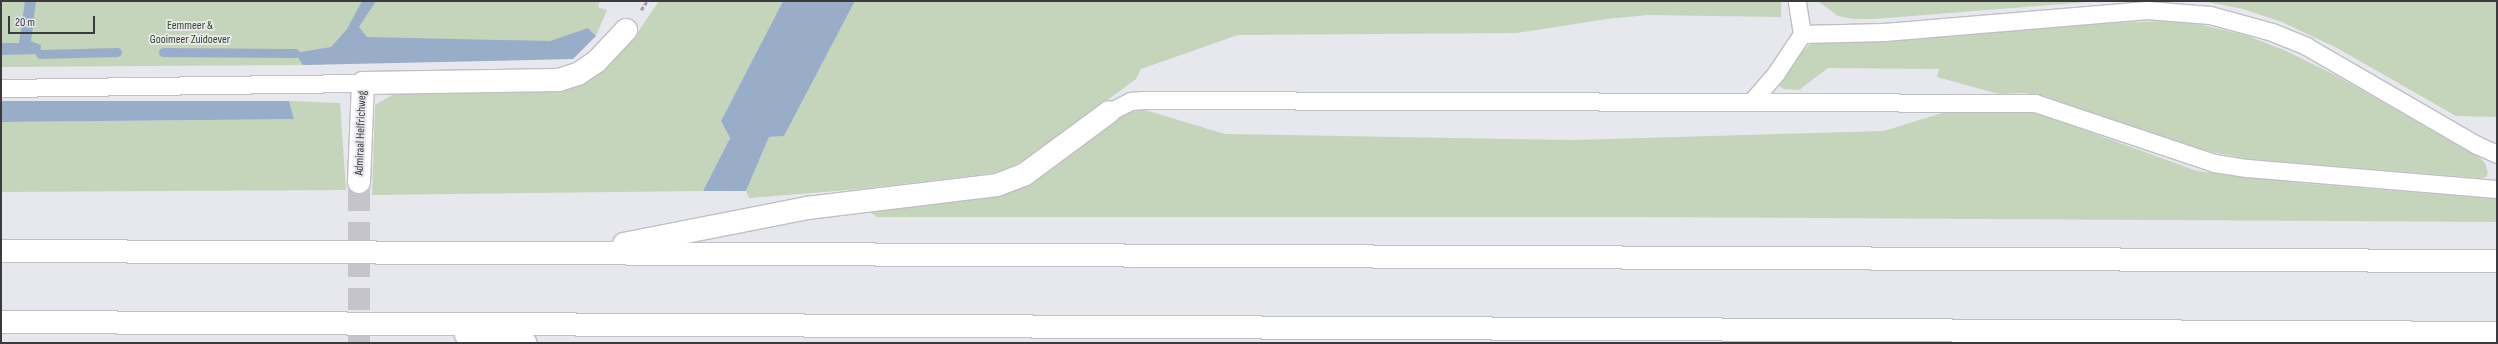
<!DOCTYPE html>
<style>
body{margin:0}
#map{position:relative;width:2498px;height:344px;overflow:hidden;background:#e7e7ee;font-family:"Sofia Sans Condensed",sans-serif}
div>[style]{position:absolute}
.green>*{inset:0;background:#c5d5bb}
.water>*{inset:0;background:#99adc8}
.stream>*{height:9px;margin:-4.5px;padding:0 4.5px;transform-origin:4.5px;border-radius:4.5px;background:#99adc8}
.minor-tunnel>*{height:22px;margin-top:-11px;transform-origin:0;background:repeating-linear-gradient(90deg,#c5c4cb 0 22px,transparent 0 33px)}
.path>*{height:2.5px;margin-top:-1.25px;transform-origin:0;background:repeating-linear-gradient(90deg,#9e9ea3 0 4px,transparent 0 6px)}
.roads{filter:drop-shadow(1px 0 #bfbfc6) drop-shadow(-1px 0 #bfbfc6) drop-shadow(0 1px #bfbfc6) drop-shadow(0 -1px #bfbfc6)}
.service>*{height:17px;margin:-8.5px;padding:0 8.5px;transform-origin:8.5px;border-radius:8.5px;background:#fff}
.minor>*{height:22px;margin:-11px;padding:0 11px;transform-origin:11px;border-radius:11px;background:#fff}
.motorway>*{height:22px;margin:-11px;padding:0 11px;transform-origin:11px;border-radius:11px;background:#fff}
span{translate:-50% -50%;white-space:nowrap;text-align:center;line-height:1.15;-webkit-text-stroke:4px #e7e7ee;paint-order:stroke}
.park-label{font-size:12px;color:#354e21}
.street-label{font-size:12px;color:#3b3a3d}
.frame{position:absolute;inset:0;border:2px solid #3b3a3d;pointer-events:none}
.scale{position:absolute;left:8px;top:16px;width:87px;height:18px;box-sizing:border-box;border:2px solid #3b3a3d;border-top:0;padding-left:5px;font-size:12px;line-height:14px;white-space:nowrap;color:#3b3a3d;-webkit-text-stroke:3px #e7e7ee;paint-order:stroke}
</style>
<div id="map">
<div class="green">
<div style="clip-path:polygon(1px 1px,600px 1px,598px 7px,607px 10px,596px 36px,588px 28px,571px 53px,303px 65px,1px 67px)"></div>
<div style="clip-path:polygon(659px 1px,783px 1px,721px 121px,730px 138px,703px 191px,372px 195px,375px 105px,401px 90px,574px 84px,600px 74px,636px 35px)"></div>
<div style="clip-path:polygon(855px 1px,1781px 1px,1781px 17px,1648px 15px,1607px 19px,1517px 33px,1238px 35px,1141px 69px,1136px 79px,1036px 153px,1002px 172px,861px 189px,749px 198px,746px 191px,769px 137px,784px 136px)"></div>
<div style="clip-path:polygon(1818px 1px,2101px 1px,1874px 19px,1854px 19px,1838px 16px)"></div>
<div style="clip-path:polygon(2202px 1px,2497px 1px,2497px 117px,2456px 116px,2337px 48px,2282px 22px,2243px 9px)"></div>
<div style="clip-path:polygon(2172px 21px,2202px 25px,2245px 35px,2284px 50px,2335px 75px,2479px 157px,2485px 163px,2488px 173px,2486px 177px,2479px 178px,2249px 159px,2211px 152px,2148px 133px,2044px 96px,2024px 93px,1999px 94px,1937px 77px,1939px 69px,1828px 68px,1799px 90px,1784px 89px,1778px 85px,1798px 56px,1811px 43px,1947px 37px,2095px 23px)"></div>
<div style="clip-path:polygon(289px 101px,340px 103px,346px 190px,1px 192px,1px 122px,294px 119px)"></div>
<div style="clip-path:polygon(1145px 110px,1225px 134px,1573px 140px,1884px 131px,1942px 113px,2029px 112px,2051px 118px,2197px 171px,2311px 184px,2497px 199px,2497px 222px,1638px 217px,877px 217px,870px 212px,871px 209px,991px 197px,1011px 192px,1028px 183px,1115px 119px,1129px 112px)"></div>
</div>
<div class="water">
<div style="clip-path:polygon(25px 1px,36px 1px,31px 41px,41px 45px,40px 54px,1px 55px,1px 43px,19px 43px)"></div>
<div style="clip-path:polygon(362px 1px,376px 1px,359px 27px,367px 37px,550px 41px,588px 28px,596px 36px,573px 59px,303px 65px,295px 53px,331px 47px,347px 29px)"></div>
<div style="clip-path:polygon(783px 1px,855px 1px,784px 136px,769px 137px,746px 191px,703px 191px,730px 138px,721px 121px)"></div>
<div style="clip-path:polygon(1px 101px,289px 101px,294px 119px,1px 122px)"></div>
</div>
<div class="stream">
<div style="left:163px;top:52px;width:132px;rotate:0.4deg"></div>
<div style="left:40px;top:54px;width:77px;rotate:-1.5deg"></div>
</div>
<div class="minor-tunnel">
<div style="left:359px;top:343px;width:161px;rotate:-90deg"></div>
</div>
<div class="path">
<div style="left:641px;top:10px;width:11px;rotate:-56deg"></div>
</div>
<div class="roads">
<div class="service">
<div style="left:1802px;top:34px;width:82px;rotate:-1.4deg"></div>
<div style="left:1884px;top:32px;width:264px;rotate:-4.8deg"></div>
<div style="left:2147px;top:10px;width:63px;rotate:4.5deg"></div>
<div style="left:2210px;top:15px;width:64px;rotate:15.3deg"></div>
<div style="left:2272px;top:32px;width:37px;rotate:22deg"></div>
<div style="left:2306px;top:46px;width:198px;rotate:30.1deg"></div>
<div style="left:2477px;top:145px;width:22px;rotate:24deg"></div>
<div style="left:1px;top:88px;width:362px;rotate:-0.8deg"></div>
<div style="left:1751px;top:102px;width:38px;rotate:-49deg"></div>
<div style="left:1776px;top:73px;width:47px;rotate:-56.3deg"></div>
<div style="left:1802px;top:34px;width:33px;rotate:-99deg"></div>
<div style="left:1109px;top:112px;width:25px;rotate:-27deg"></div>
<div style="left:1131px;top:101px;width:12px;rotate:-5deg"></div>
<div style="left:1143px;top:100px;width:892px;rotate:0.19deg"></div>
<div style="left:2035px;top:103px;width:189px;rotate:18.5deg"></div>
<div style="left:2214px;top:163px;width:33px;rotate:9deg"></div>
<div style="left:2247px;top:168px;width:251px;rotate:4.8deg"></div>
</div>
<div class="minor">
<div style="left:359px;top:182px;width:99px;rotate:-87.7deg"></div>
<div style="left:363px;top:83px;width:196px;rotate:-0.9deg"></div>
<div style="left:559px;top:80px;width:20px;rotate:-18deg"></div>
<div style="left:578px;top:74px;width:22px;rotate:-34deg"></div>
<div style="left:596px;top:62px;width:44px;rotate:-46.8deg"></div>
</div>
<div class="motorway">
<div style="left:624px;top:244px;width:187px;rotate:-11.1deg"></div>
<div style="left:807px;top:208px;width:191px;rotate:-6.9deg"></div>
<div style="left:997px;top:185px;width:30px;rotate:-21deg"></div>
<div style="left:1025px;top:174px;width:104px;rotate:-36.4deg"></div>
<div style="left:1px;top:251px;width:2496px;rotate:0.23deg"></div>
<div style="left:1px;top:322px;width:2496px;rotate:0.25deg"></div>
<div style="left:466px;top:335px;width:60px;rotate:7.7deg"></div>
</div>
</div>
<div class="park-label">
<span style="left:190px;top:33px">Eemmeer &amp;<br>Gooimeer Zuidoever</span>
</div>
<div class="street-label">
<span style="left:361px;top:133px;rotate:-88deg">Admiraal Helfrichweg</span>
</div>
<div class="frame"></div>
<div class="scale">20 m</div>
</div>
